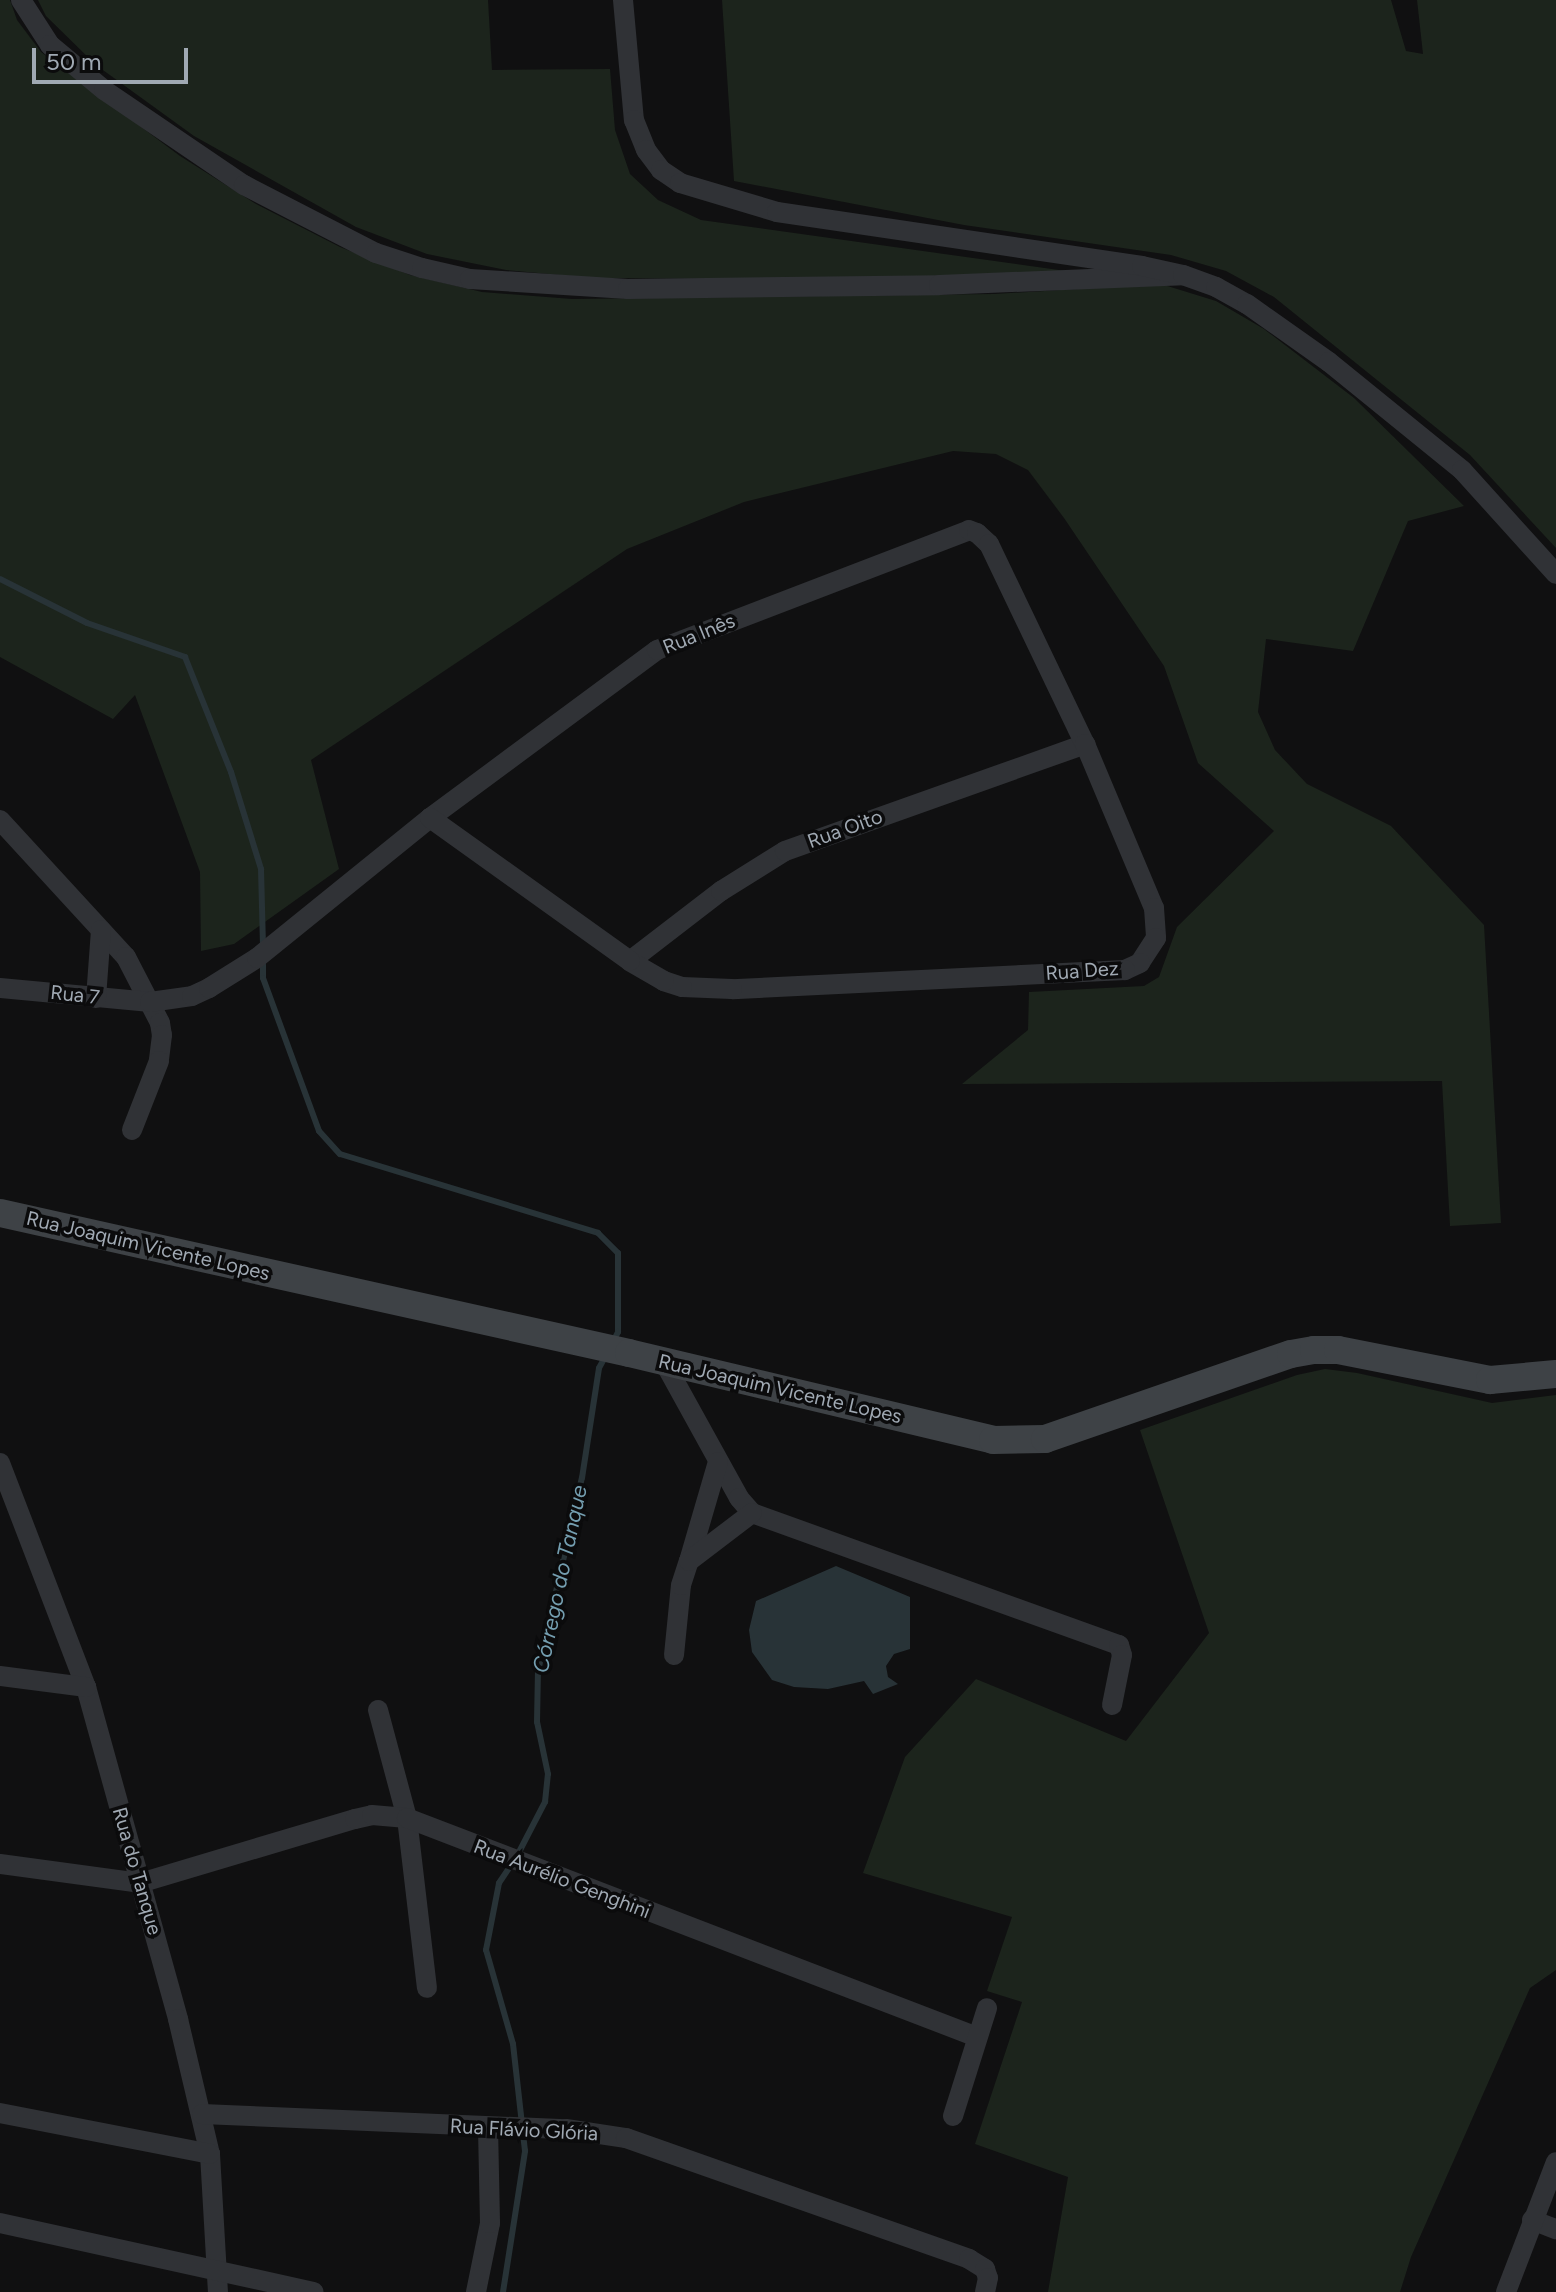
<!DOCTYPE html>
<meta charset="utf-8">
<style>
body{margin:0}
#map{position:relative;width:1556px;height:2292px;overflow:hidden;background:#101011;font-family:Figtree,sans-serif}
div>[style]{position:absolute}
.green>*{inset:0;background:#1c241c}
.water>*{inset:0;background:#283337}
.stream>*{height:6px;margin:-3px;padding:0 3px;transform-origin:3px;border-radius:3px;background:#283337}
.street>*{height:20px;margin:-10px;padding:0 10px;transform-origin:10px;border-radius:10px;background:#303236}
.secondary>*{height:28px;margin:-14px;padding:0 14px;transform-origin:14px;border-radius:14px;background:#3e4246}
span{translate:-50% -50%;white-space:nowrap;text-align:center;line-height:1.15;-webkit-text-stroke:7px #0b0b0c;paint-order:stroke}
.street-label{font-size:20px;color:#a0a9b3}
.water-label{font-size:22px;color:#749eb0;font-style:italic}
.scale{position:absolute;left:32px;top:48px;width:156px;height:36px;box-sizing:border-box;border:4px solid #a0a9b3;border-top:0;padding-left:10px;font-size:24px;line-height:28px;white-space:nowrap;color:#a0a9b3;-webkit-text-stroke:6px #0b0b0c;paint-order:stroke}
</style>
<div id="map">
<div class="green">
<div style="clip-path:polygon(0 0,10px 0,17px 20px,41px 52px,180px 156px,256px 204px,340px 247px,410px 275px,482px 292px,572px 299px,994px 294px,1161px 284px,1216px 301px,1264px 329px,1354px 398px,1464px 506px,1408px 521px,1353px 651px,1266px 639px,1258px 712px,1275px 750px,1307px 784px,1391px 826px,1484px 925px,1501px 1223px,1450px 1226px,1442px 1081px,962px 1084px,1028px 1030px,1029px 992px,1144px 986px,1159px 977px,1177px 927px,1274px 831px,1198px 763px,1164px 666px,1064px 518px,1028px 470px,996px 454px,953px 451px,744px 502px,627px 549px,311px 760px,339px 869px,234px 944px,201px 951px,200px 872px,135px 695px,113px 719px,0 657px)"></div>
<div style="clip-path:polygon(38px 0,488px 0,492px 70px,610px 69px,615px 130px,630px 174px,658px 200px,701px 220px,1073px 272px,919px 280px,593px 278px,506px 270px,427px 254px,356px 227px,194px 136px,96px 65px,46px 16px)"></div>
<div style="clip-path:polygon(722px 0,1391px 0,1406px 51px,1423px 54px,1417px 0,1556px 0,1556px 548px,1470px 455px,1274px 297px,1226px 271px,1171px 255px,964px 225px,734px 181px)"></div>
<div style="clip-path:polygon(1325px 1369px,1357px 1373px,1492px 1403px,1556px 1395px,1556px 1970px,1530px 1988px,1411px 2257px,1400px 2292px,1048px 2292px,1068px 2177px,975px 2144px,1022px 2002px,987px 1991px,1012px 1917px,863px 1873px,905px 1757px,976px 1679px,1126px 1741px,1209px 1633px,1140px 1430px,1297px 1375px)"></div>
</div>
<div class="water">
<div style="clip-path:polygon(836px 1566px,910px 1597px,910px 1649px,894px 1654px,886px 1666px,888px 1677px,898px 1684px,873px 1694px,864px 1681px,828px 1689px,794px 1687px,772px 1680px,752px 1652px,749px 1630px,756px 1601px)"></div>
</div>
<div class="stream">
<div style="left:0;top:579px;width:97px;rotate:26.8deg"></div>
<div style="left:87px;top:623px;width:104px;rotate:19.1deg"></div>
<div style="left:185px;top:657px;width:124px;rotate:68.2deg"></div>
<div style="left:231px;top:772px;width:102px;rotate:72.8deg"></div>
<div style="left:261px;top:869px;width:78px;rotate:88.5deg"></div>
<div style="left:263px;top:958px;width:20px;rotate:90deg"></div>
<div style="left:263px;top:978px;width:163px;rotate:69.9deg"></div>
<div style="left:319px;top:1131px;width:31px;rotate:48deg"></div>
<div style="left:340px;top:1154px;width:270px;rotate:17deg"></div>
<div style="left:598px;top:1233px;width:28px;rotate:45deg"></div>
<div style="left:618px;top:1253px;width:79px;rotate:90deg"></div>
<div style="left:618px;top:1332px;width:9px;rotate:117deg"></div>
<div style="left:518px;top:1854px;width:59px;rotate:-62.6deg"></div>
<div style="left:545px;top:1802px;width:28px;rotate:-84deg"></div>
<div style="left:548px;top:1774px;width:53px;rotate:-101.9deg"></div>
<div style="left:537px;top:1722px;width:51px;rotate:-88.9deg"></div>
<div style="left:538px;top:1671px;width:198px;rotate:-77.2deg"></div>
<div style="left:582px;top:1478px;width:111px;rotate:-81.2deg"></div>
<div style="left:599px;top:1368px;width:13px;rotate:-61deg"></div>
<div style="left:503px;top:2292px;width:143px;rotate:-81.1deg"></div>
<div style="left:525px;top:2151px;width:108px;rotate:-96.4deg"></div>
<div style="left:513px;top:2044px;width:98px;rotate:-106deg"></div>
<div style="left:486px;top:1950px;width:68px;rotate:-79deg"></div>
<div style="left:499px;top:1883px;width:23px;rotate:-56deg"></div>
</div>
<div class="street">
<div style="left:21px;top:0;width:54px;rotate:57.2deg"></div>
<div style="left:50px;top:45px;width:70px;rotate:39.8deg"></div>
<div style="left:104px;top:90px;width:169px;rotate:34.2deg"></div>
<div style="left:244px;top:185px;width:148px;rotate:27.3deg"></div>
<div style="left:376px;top:253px;width:48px;rotate:18.1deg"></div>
<div style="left:422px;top:268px;width:49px;rotate:12.9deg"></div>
<div style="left:470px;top:279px;width:158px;rotate:3.6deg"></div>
<div style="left:628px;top:289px;width:311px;rotate:-0.7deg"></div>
<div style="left:939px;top:285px;width:244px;rotate:-2.3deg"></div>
<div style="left:623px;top:0;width:121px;rotate:84.8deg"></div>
<div style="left:634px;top:120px;width:32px;rotate:68deg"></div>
<div style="left:646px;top:150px;width:25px;rotate:53deg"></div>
<div style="left:661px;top:170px;width:23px;rotate:34deg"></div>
<div style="left:680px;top:183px;width:101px;rotate:16.6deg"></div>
<div style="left:777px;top:212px;width:369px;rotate:8.4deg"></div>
<div style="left:1142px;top:266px;width:42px;rotate:12.4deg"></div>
<div style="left:1183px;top:275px;width:35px;rotate:20deg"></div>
<div style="left:1216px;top:287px;width:35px;rotate:29deg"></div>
<div style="left:1247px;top:304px;width:100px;rotate:35.3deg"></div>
<div style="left:1329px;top:362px;width:171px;rotate:39.1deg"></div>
<div style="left:1462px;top:470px;width:140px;rotate:47.9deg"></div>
<div style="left:0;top:820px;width:186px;rotate:47.4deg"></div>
<div style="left:126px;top:957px;width:74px;rotate:62.7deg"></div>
<div style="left:160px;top:1023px;width:12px;rotate:81deg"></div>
<div style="left:162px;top:1035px;width:26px;rotate:97deg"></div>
<div style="left:159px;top:1061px;width:74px;rotate:111.4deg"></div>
<div style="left:630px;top:961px;width:115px;rotate:-37.6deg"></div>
<div style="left:721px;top:891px;width:75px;rotate:-32deg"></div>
<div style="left:785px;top:851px;width:319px;rotate:-19.6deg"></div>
<div style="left:0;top:988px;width:151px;rotate:5.3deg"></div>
<div style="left:150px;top:1002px;width:42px;rotate:-8.1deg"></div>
<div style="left:192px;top:996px;width:19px;rotate:-25deg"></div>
<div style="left:209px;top:988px;width:57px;rotate:-32deg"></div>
<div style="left:257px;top:958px;width:223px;rotate:-39deg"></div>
<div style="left:430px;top:818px;width:282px;rotate:-36.5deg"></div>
<div style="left:657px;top:650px;width:334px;rotate:-21deg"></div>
<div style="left:969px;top:530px;width:9px;rotate:21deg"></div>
<div style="left:977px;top:533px;width:16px;rotate:43deg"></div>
<div style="left:989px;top:544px;width:222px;rotate:64.4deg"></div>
<div style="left:1085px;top:744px;width:178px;rotate:67.2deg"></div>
<div style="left:1154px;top:908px;width:30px;rotate:86deg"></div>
<div style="left:1156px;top:938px;width:30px;rotate:123deg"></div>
<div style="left:1140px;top:963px;width:17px;rotate:155deg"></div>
<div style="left:1125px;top:970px;width:393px;rotate:177.2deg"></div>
<div style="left:732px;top:989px;width:50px;rotate:-177.7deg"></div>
<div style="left:682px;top:987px;width:19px;rotate:-162deg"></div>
<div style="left:664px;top:981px;width:39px;rotate:-150deg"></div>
<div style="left:630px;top:961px;width:246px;rotate:-144.4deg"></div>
<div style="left:96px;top:998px;width:68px;rotate:-85.8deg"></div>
<div style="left:664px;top:1362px;width:155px;rotate:61.1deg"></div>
<div style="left:739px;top:1498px;width:20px;rotate:49deg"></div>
<div style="left:752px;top:1513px;width:390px;rotate:19.8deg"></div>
<div style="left:1119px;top:1645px;width:10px;rotate:73deg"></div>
<div style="left:1122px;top:1655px;width:51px;rotate:101.3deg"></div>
<div style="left:0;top:1463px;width:240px;rotate:69deg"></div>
<div style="left:86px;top:1687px;width:345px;rotate:74.5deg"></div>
<div style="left:178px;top:2019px;width:139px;rotate:76.7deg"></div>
<div style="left:210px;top:2154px;width:138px;rotate:86.7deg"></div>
<div style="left:689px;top:1561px;width:103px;rotate:-73.7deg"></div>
<div style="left:674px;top:1655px;width:70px;rotate:-84.3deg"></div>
<div style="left:681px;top:1585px;width:25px;rotate:-72deg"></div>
<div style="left:689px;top:1561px;width:79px;rotate:-37.3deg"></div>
<div style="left:0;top:1676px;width:87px;rotate:7.3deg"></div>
<div style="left:378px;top:1710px;width:112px;rotate:75deg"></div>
<div style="left:407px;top:1818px;width:171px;rotate:83.3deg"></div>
<div style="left:0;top:1864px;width:141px;rotate:7.7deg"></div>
<div style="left:140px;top:1883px;width:224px;rotate:-16.6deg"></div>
<div style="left:355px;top:1819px;width:17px;rotate:-13deg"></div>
<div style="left:372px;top:1815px;width:35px;rotate:5deg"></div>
<div style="left:407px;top:1818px;width:611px;rotate:21.02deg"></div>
<div style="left:0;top:2113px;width:214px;rotate:11deg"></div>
<div style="left:202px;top:2114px;width:364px;rotate:2.4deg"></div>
<div style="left:566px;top:2129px;width:61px;rotate:8.5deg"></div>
<div style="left:626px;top:2138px;width:364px;rotate:19.4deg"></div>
<div style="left:969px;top:2259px;width:19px;rotate:32deg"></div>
<div style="left:985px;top:2269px;width:9px;rotate:72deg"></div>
<div style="left:988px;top:2278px;width:14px;rotate:102deg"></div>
<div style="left:953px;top:2116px;width:113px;rotate:-72.5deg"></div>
<div style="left:1532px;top:2220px;width:26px;rotate:21deg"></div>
<div style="left:0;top:2223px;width:321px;rotate:12.4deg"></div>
<div style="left:476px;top:2292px;width:70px;rotate:-78.5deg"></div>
<div style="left:490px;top:2223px;width:95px;rotate:-91.2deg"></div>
<div style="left:1506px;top:2292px;width:139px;rotate:-69deg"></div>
</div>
<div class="secondary">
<div style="left:0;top:1213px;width:644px;rotate:12.55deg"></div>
<div style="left:629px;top:1353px;width:374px;rotate:13.4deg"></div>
<div style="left:993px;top:1440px;width:52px;rotate:-1.1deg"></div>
<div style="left:1045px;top:1439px;width:260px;rotate:-19.1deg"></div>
<div style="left:1291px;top:1354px;width:23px;rotate:-10deg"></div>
<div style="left:1314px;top:1350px;width:24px"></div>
<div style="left:1338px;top:1350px;width:155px;rotate:11.2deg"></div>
<div style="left:1490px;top:1380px;width:66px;rotate:-5.2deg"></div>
</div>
<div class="street-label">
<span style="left:699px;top:634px;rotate:-22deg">Rua Inês</span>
<span style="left:845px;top:829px;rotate:-20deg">Rua Oito</span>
<span style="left:1082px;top:971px;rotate:-4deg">Rua Dez</span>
<span style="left:75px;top:995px;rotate:6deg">Rua 7</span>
<span style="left:148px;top:1246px;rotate:13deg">Rua Joaquim Vicente Lopes</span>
<span style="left:780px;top:1389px;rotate:13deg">Rua Joaquim Vicente Lopes</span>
<span style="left:137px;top:1871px;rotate:74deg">Rua do Tanque</span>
<span style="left:562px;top:1879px;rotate:21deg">Rua Aurélio Genghini</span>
<span style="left:524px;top:2130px;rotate:3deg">Rua Flávio Glória</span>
</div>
<div class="water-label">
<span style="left:560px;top:1579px;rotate:-78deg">Córrego do Tanque</span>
</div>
<div class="scale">50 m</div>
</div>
